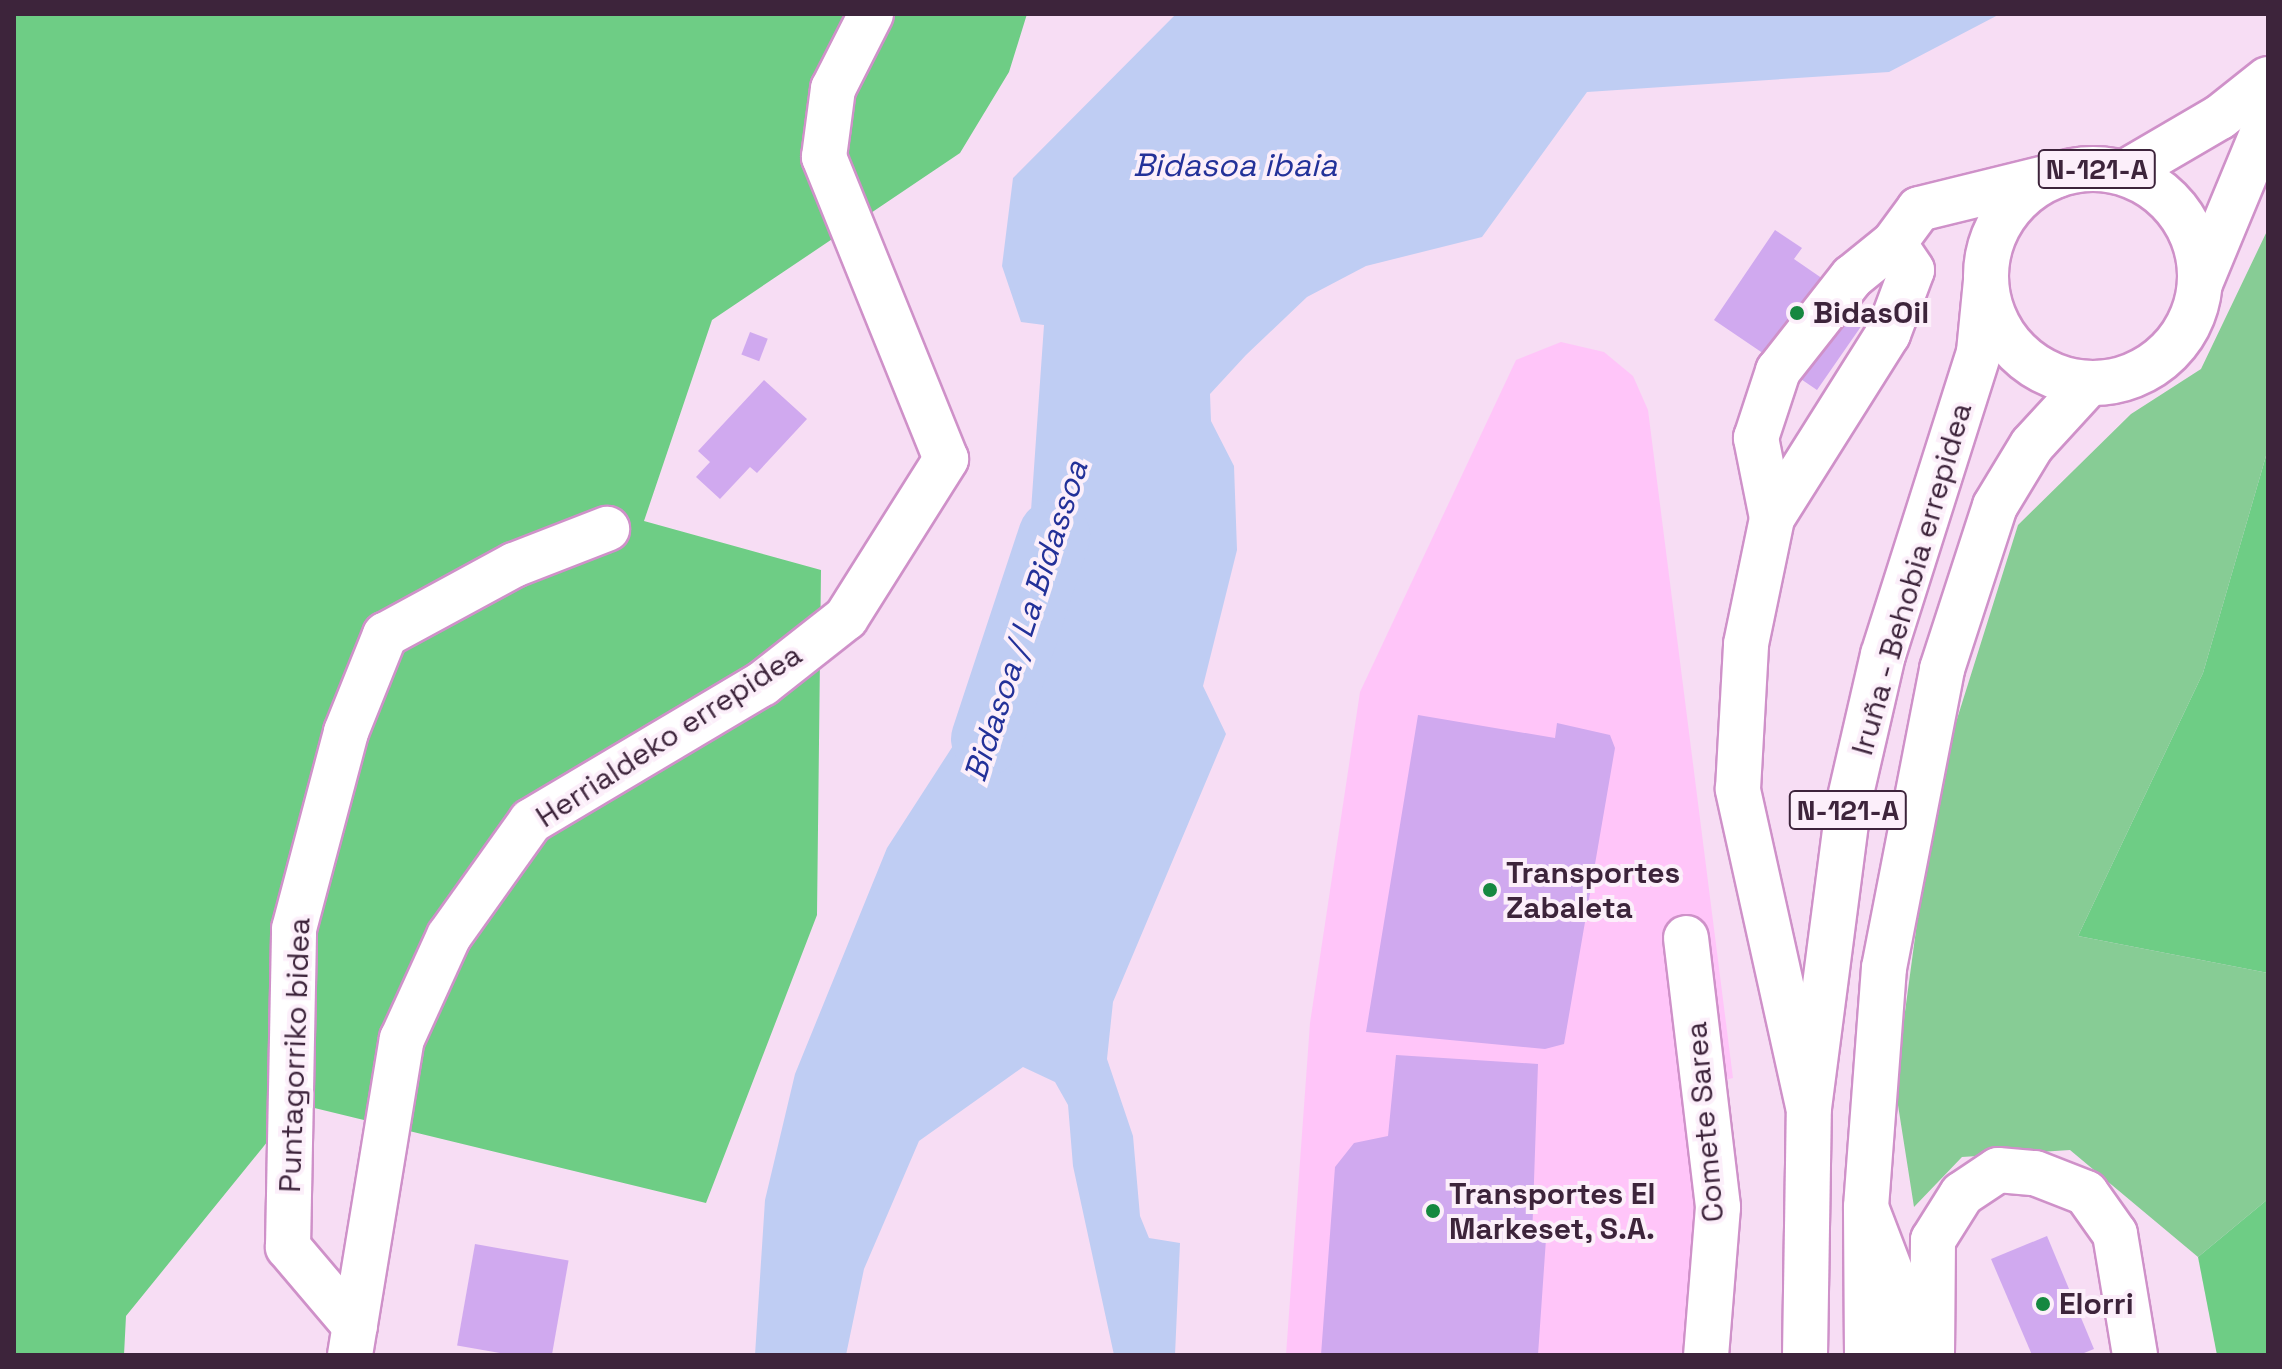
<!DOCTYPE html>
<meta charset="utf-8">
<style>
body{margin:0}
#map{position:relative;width:2282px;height:1369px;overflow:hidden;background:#f7ddf4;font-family:"Space Grotesk",sans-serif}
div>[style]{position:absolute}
.built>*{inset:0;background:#ffc5f9}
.green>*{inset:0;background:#87cc95}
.forest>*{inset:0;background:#6ecd85}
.water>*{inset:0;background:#bfcdf3}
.river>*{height:72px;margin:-36px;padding:0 36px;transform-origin:36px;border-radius:36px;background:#bfcdf3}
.building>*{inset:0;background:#d0a9ef;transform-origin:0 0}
.roads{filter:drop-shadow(2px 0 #cf91c9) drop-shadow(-2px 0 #cf91c9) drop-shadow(0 2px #cf91c9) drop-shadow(0 -2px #cf91c9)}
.minor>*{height:44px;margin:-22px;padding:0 22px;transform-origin:22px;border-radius:22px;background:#fff}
.highway>*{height:44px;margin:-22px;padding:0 22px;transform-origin:22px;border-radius:22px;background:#fff}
.highway>.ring{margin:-22px;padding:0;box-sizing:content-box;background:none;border:44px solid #fff;border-radius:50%}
.dots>*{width:22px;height:22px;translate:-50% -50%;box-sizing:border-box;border:4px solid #fceffa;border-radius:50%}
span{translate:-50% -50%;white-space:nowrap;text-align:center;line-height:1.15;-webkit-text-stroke:8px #fceffa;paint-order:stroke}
.shield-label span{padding:2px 6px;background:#fceffa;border:2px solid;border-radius:6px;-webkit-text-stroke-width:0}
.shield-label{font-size:28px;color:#3d243b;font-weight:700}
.poi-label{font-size:30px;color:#3d243b;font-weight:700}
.left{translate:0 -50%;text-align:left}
.street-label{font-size:30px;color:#3d243b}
.water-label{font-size:32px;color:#233199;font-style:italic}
.frame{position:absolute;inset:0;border:16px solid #3d243b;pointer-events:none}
</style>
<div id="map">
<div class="built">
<div style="clip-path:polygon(1561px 342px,1604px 352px,1633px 376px,1648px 410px,1733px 1078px,1686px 1089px,1700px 1198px,1685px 1355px,1286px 1355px,1310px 1023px,1360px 692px,1516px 360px)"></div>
</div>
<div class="green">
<div style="clip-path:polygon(2268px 229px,2268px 449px,2203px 673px,2078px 936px,2268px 973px,2268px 1199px,2198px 1257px,2070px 1150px,1962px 1157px,1914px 1207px,1895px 1086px,1935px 789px,2018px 525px,2131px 414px,2201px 369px)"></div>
</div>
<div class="forest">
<div style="clip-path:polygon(14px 14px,1027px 14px,1009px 72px,960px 153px,712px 320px,644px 521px,821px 570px,817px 915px,706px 1203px,298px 1104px,126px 1316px,124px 1355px,14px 1355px)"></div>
<div style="clip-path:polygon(2268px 449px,2268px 973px,2078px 936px,2203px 673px)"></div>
<div style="clip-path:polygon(2268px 1199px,2268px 1355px,2217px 1355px,2198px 1257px)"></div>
</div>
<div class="water">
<div style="clip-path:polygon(1176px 14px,2000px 14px,1889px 72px,1587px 92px,1482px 237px,1366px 266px,1307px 297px,1246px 355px,1210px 394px,1211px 421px,1234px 466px,1237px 550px,1203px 686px,1226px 734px,1113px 1002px,1107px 1059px,1133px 1136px,1140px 1216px,1149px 1238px,1180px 1243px,1175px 1355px,1114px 1355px,1073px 1166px,1068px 1105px,1055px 1082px,1023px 1067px,919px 1141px,864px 1269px,846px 1355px,755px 1355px,765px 1200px,795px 1074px,887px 848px,1022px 639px,1044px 325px,1021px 322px,1002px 266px,1013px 178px)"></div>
</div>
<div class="river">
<div style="left:987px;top:739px;width:214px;rotate:-71.7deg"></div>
</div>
<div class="building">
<div style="clip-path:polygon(1775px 230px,1802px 248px,1794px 259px,1871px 312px,1817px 390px,1714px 320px)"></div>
<div style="left:750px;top:332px;width:19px;height:24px;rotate:21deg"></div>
<div style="clip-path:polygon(764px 380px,807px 419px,757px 473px,750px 467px,720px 499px,696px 477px,710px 462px,698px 451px)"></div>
<div style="clip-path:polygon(1418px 715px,1555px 738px,1557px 723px,1610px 735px,1615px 748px,1564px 1044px,1545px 1049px,1366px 1032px)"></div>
<div style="clip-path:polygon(1396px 1055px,1538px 1064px,1532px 1239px,1546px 1239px,1538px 1355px,1321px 1355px,1335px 1167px,1354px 1143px,1388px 1136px)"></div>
<div style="clip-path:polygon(2047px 1236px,2094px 1349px,2079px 1355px,2032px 1355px,1991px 1259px)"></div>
<div style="left:475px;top:1244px;width:95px;height:103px;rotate:10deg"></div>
</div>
<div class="roads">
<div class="minor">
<div style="left:1772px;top:518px;width:218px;rotate:-57.8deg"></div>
<div style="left:1888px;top:334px;width:68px;rotate:-69.4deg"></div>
<div style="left:1912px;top:270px;width:32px;rotate:-124deg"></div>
<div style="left:1686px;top:938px;width:271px;rotate:83.2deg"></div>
<div style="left:1718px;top:1207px;width:148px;rotate:94.6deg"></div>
<div style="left:1808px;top:1106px;width:325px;rotate:-102.5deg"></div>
<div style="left:1738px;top:789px;width:145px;rotate:-86.8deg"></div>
<div style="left:1746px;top:644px;width:129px;rotate:-78.3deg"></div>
<div style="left:1772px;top:518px;width:82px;rotate:-101.3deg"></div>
<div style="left:1756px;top:438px;width:71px;rotate:-71.8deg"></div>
<div style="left:1778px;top:371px;width:120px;rotate:-51.8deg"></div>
<div style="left:1852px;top:277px;width:54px;rotate:-39deg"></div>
<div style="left:1894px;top:243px;width:42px;rotate:-53.7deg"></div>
<div style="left:1919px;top:209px;width:142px;rotate:-13.8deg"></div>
<div style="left:1867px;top:1210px;width:70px;rotate:69deg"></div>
<div style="left:1892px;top:1275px;width:81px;rotate:83.6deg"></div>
<div style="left:355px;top:1326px;width:104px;rotate:-130.3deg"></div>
<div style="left:288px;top:1247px;width:318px;rotate:-88.9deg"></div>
<div style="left:294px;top:929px;width:204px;rotate:-75.2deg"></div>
<div style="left:346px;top:732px;width:105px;rotate:-68.1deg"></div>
<div style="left:385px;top:635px;width:147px;rotate:-28.5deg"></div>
<div style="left:514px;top:565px;width:100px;rotate:-21.2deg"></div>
<div style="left:350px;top:1355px;width:320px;rotate:-80.7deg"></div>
<div style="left:402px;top:1039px;width:113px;rotate:-65.5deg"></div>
<div style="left:449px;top:936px;width:141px;rotate:-54.5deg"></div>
<div style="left:531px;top:821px;width:269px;rotate:-30.7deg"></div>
<div style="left:762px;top:684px;width:107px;rotate:-38.2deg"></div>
<div style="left:846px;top:618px;width:188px;rotate:-57.8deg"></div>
<div style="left:946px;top:459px;width:326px;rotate:-112deg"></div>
<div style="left:824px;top:157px;width:69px;rotate:-82.5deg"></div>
<div style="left:833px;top:89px;width:84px;rotate:-63.1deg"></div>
<div style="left:1932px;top:1355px;width:115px;rotate:-89.5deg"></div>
<div style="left:1933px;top:1240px;width:54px;rotate:-57.8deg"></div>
<div style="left:1962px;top:1194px;width:43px;rotate:-33.7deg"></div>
<div style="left:1998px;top:1170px;width:37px;rotate:5deg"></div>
<div style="left:2035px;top:1173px;width:55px;rotate:21.4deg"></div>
<div style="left:2086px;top:1193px;width:50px;rotate:54.7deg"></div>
<div style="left:2115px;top:1234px;width:123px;rotate:80.6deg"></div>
</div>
<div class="highway">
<div class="ring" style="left:1986px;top:169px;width:170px;height:170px"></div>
<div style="left:2124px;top:173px;width:111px;rotate:-30.3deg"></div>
<div style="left:2220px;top:117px;width:61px;rotate:-38.4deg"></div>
<div style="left:2201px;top:281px;width:175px;rotate:-67.5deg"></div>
<div style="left:1805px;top:1355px;width:247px;rotate:-89.1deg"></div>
<div style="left:1809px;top:1108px;width:309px;rotate:-82.6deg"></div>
<div style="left:1849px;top:802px;width:151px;rotate:-77deg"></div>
<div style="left:1883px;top:655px;width:318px;rotate:-72.4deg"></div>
<div style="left:1979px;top:352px;width:71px;rotate:-84.4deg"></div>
<div style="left:1867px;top:1355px;width:148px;rotate:-90.4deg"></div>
<div style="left:1866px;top:1207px;width:240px;rotate:-85.7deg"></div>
<div style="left:1884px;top:968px;width:305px;rotate:-79deg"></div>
<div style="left:1942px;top:669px;width:171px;rotate:-72deg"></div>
<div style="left:1995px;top:506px;width:71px;rotate:-58.8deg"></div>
<div style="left:2032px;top:445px;width:84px;rotate:-47.4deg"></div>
</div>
</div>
<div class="dots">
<div style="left:1797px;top:313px;background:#168840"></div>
<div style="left:1490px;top:890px;background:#168840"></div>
<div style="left:1433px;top:1211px;background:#168840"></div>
<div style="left:2043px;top:1304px;background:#168840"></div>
</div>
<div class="shield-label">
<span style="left:2097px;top:169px">N-121-A</span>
<span style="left:1848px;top:810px">N-121-A</span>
</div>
<div class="poi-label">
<span class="left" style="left:1813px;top:313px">BidasOil</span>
<span class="left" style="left:1506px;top:890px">Transportes<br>Zabaleta</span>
<span class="left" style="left:1449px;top:1211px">Transportes El<br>Markeset, S.A.</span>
<span class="left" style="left:2059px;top:1304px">Elorri</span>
</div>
<div class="street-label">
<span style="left:1912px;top:579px;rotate:-74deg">Iruña - Behobia errepidea</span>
<span style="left:669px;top:736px;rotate:-33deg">Herrialdeko errepidea</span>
<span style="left:295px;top:1055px;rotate:-88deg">Puntagorriko bidea</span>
<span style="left:1705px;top:1122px;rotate:-95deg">Comete Sarea</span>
</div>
<div class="water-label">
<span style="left:1235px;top:165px">Bidasoa ibaia</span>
<span style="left:1026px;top:621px;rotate:-72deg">Bidasoa / La Bidassoa</span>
</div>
<div class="frame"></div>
</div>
